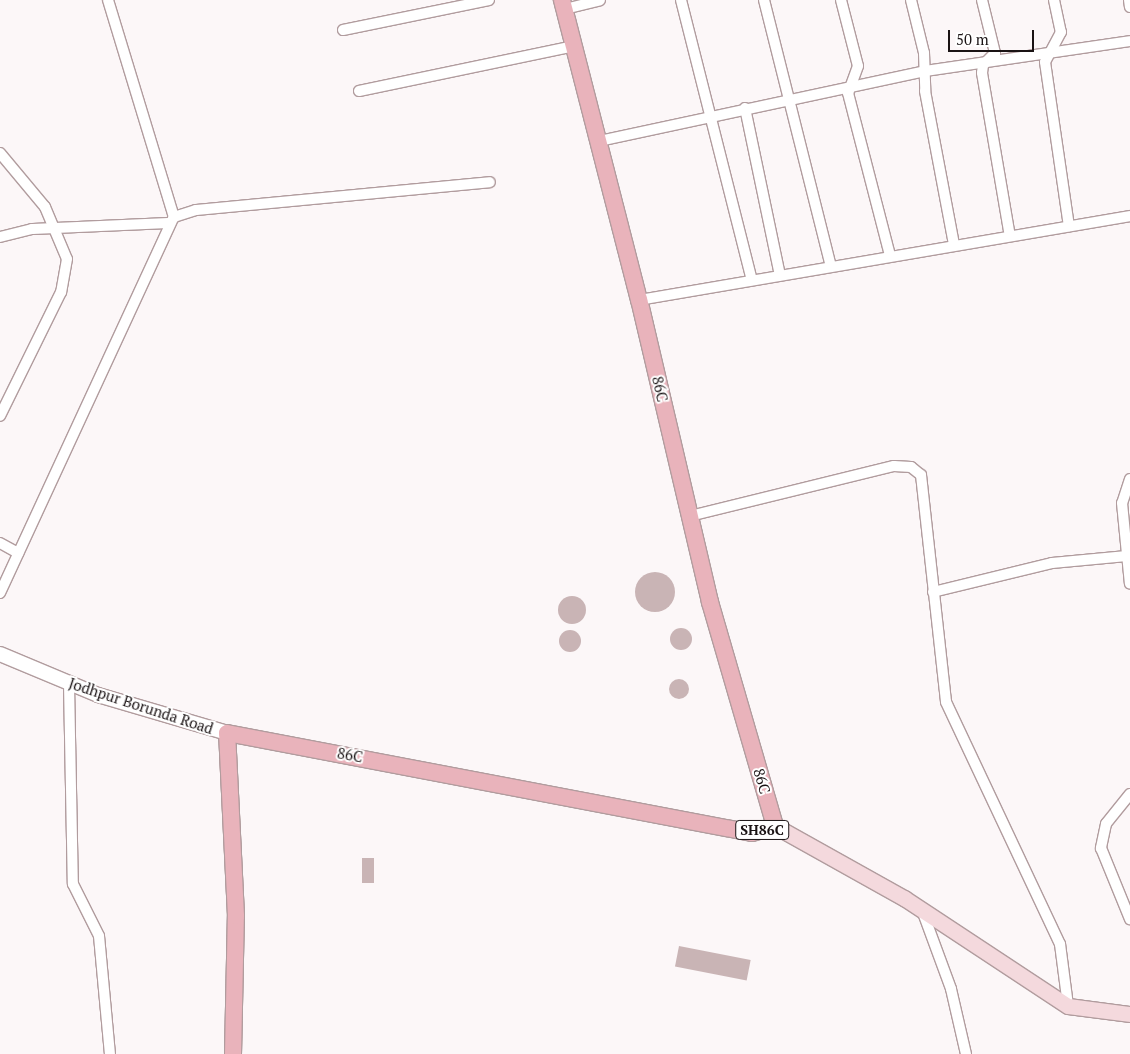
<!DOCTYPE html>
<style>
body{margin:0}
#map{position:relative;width:1130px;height:1054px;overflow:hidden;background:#fcf7f8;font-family:"PT Serif",serif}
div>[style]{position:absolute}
.building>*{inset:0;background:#c9b4b5;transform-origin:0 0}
.round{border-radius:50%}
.roads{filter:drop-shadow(1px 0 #b19c9e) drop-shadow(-1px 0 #b19c9e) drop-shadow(0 1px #b19c9e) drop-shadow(0 -1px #b19c9e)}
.minor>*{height:10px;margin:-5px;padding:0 5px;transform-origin:5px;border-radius:5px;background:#fff}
.tertiary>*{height:14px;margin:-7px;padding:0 7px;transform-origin:7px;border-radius:7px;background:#fff}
.secondary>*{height:15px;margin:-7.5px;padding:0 7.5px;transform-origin:7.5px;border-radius:7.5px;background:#f4d9dd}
.primary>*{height:16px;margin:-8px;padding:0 8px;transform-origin:8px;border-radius:8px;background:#e9b3bb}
span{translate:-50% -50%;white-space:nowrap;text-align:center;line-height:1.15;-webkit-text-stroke:4px #fff;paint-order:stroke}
.shield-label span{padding:1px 4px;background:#fff;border:1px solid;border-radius:4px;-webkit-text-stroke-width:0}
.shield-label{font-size:14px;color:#1a1314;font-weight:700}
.street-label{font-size:15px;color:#1a1314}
.scale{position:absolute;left:948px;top:30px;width:86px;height:22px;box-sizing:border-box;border:2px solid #1a1314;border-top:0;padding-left:6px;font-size:15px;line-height:18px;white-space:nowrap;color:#1a1314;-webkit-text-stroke:4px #fff;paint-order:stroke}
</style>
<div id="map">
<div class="building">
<div class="round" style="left:635px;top:572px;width:40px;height:40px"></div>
<div class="round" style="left:558px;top:596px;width:28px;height:28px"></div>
<div class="round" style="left:670px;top:628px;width:22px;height:22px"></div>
<div class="round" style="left:559px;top:630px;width:22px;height:22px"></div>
<div class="round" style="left:669px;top:679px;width:20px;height:20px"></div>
<div style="left:362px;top:858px;width:12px;height:25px"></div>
<div style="left:679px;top:946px;width:73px;height:21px;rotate:11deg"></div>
</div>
<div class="roads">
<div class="minor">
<div style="left:108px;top:0;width:227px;rotate:73.1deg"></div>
<div style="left:681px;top:0;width:289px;rotate:75.8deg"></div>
<div style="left:764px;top:0;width:274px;rotate:75.9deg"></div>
<div style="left:841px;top:0;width:68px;rotate:75.6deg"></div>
<div style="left:858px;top:66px;width:29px;rotate:110deg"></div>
<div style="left:848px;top:93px;width:167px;rotate:75.5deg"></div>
<div style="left:911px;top:0;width:55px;rotate:76.2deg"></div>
<div style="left:924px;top:53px;width:38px;rotate:88deg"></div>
<div style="left:925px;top:91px;width:157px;rotate:79.3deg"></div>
<div style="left:982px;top:0;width:55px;rotate:76.2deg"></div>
<div style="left:995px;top:53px;width:17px;rotate:135deg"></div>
<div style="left:983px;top:65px;width:8px;rotate:97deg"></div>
<div style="left:982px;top:73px;width:165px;rotate:80.3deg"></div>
<div style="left:1054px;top:0;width:33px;rotate:78deg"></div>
<div style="left:1061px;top:32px;width:34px;rotate:118deg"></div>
<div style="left:1045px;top:62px;width:166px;rotate:81.7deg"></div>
<div style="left:1129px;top:0;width:7px;rotate:82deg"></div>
<div style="left:565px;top:9px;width:36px;rotate:-14deg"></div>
<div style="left:343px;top:30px;width:149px;rotate:-11.6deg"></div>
<div style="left:359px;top:91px;width:220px;rotate:-11.8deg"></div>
<div style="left:745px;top:108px;width:171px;rotate:78.2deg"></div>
<div style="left:599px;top:141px;width:333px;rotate:-12.1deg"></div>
<div style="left:925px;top:71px;width:207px;rotate:-8.3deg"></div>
<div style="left:0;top:153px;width:70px;rotate:50.2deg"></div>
<div style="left:45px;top:207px;width:56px;rotate:67.1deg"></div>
<div style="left:67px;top:259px;width:34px;rotate:100deg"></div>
<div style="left:61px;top:292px;width:138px;rotate:116.2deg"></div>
<div style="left:0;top:237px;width:33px;rotate:-14deg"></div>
<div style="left:32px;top:229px;width:137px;rotate:-2.5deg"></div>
<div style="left:639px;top:300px;width:498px;rotate:-9.7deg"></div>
<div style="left:1130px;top:479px;width:25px;rotate:108deg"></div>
<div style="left:1122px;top:503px;width:81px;rotate:84.4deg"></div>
<div style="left:690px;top:516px;width:210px;rotate:-13.8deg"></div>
<div style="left:894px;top:466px;width:17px;rotate:3deg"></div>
<div style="left:911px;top:467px;width:13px;rotate:39deg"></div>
<div style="left:921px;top:475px;width:228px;rotate:83.7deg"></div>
<div style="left:946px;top:702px;width:268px;rotate:64.8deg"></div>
<div style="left:1060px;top:944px;width:63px;rotate:82.6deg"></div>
<div style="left:0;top:543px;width:21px;rotate:29deg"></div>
<div style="left:933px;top:592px;width:122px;rotate:-13.7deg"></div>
<div style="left:1052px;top:563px;width:75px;rotate:-5.3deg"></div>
<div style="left:0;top:593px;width:414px;rotate:-65.2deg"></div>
<div style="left:174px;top:217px;width:23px;rotate:-18deg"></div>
<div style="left:196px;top:210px;width:295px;rotate:-5.4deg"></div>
<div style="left:69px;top:684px;width:200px;rotate:88.9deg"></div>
<div style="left:73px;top:884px;width:58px;rotate:63.4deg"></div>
<div style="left:99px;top:936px;width:119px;rotate:84.7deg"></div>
<div style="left:1130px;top:794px;width:38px;rotate:129deg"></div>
<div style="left:1106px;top:824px;width:25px;rotate:102deg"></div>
<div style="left:1101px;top:848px;width:77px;rotate:67.8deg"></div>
<div style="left:922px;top:910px;width:84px;rotate:69.8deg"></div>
<div style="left:951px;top:989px;width:67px;rotate:77deg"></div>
</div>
<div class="tertiary">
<div style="left:0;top:654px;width:106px;rotate:22.7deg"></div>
<div style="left:98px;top:695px;width:134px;rotate:16.4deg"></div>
</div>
<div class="secondary">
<div style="left:775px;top:826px;width:148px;rotate:29.2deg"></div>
<div style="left:904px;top:898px;width:196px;rotate:33.4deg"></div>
<div style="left:1068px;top:1006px;width:63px;rotate:7.4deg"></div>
</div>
<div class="primary">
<div style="left:233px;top:1054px;width:138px;rotate:-88.8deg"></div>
<div style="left:236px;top:916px;width:183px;rotate:-92.8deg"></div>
<div style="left:227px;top:733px;width:534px;rotate:10.78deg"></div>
<div style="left:752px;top:833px;width:24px;rotate:-17deg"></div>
<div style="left:775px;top:826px;width:233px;rotate:-106.2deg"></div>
<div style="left:710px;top:602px;width:310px;rotate:-103.2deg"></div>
<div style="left:639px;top:300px;width:310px;rotate:-104.4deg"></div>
</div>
</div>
<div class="shield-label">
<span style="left:762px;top:830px">SH86C</span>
</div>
<div class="street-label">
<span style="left:660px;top:389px;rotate:77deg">86C</span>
<span style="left:141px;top:706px;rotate:18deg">Jodhpur Borunda Road</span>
<span style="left:350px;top:755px;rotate:10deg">86C</span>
<span style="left:762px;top:781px;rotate:74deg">86C</span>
</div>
<div class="scale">50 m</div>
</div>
